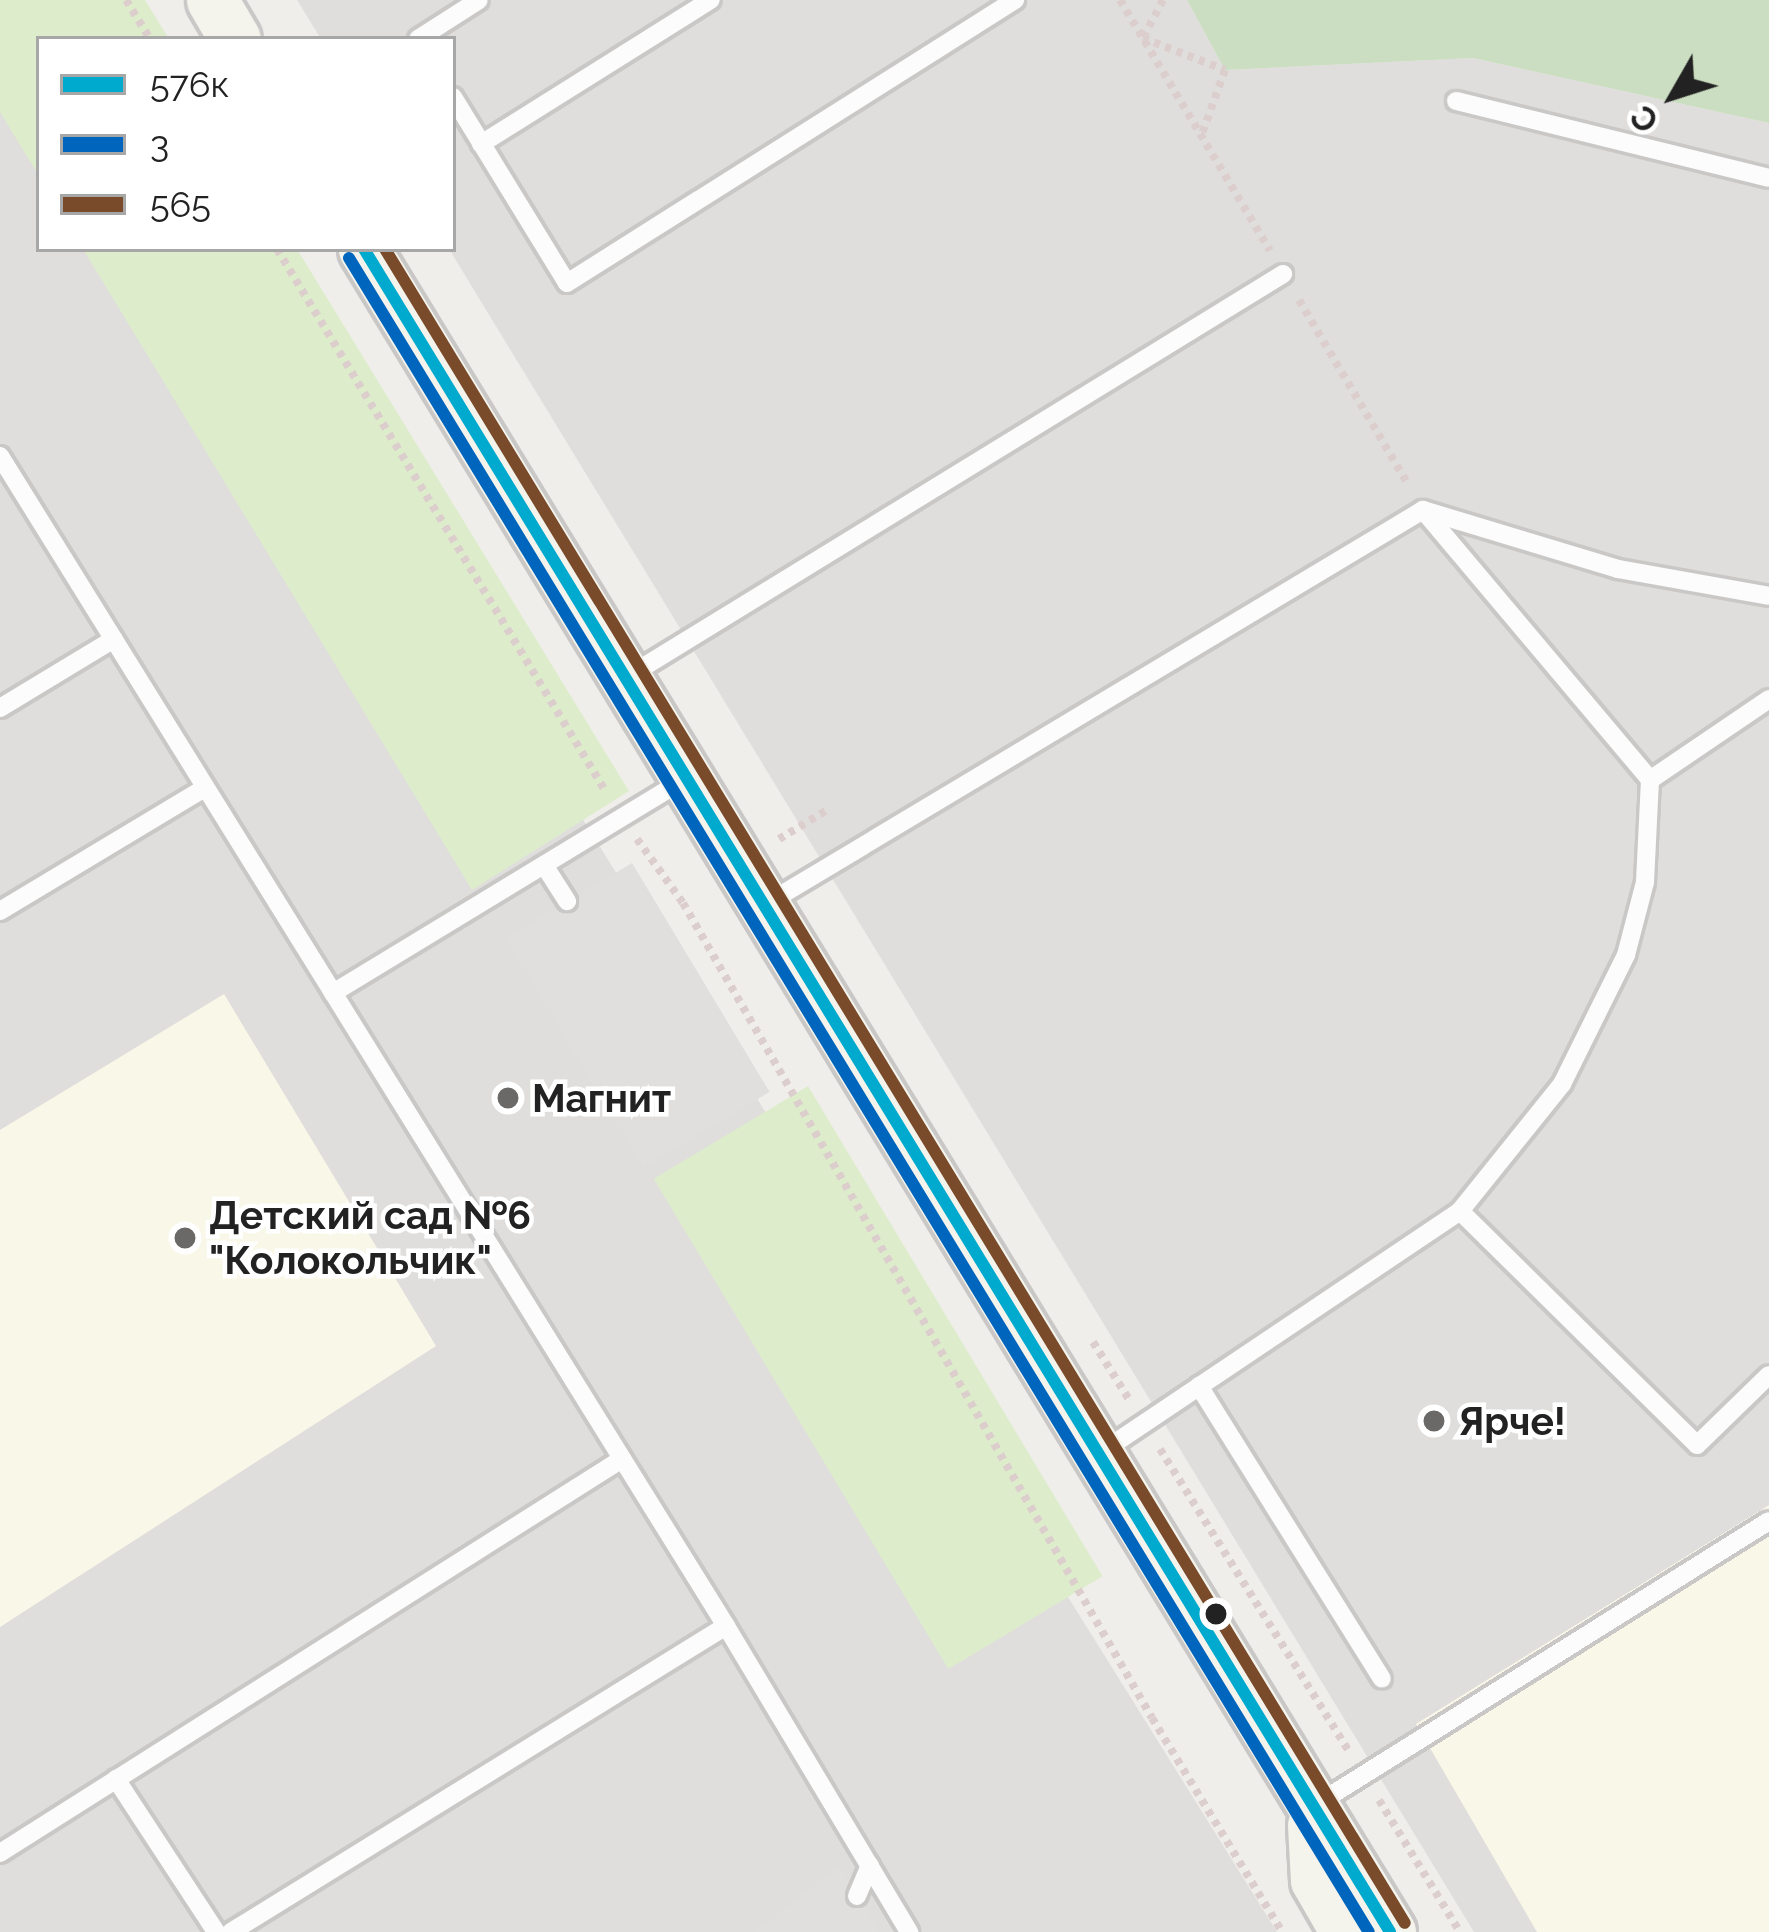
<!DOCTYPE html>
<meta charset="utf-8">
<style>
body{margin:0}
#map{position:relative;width:1769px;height:1932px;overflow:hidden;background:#f0eeeb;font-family:Raleway,sans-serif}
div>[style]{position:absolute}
.residential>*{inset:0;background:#dfdedc}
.education>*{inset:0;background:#f8f7e8}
.grass>*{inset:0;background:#ddeccb;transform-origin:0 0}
.forest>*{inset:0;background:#cbdec1}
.parking>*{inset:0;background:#e0dfde;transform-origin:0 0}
.path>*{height:8px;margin-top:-4px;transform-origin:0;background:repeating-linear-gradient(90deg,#dccecd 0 6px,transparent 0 12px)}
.roads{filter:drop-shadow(3px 0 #c9c8c7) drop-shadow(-3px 0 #c9c8c7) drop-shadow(0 3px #c9c8c7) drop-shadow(0 -3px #c9c8c7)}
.service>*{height:18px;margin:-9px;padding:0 9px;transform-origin:9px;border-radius:9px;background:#fdfcfc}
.secondary>*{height:51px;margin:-25.5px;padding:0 25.5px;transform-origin:25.5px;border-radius:25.5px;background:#f4f4ed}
.bus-1>*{height:12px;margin:-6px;padding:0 6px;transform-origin:6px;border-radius:6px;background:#00a9ce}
.bus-2>*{height:12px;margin:-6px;padding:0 6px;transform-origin:6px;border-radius:6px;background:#0065bd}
.bus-3>*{height:12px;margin:-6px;padding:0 6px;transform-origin:6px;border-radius:6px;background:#7a4b2a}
.dots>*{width:33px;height:33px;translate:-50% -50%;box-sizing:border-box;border:6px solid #fff;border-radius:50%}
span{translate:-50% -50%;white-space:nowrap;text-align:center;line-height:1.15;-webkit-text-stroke:9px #fff;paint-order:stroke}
.poi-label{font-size:39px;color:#222;font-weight:700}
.left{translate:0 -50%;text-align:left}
.legend{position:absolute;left:36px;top:36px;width:420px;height:216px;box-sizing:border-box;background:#fff;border:3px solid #a7a7a7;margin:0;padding:15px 21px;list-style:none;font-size:36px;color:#222}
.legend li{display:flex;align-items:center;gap:24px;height:60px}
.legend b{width:60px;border:3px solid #a7a7a7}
.north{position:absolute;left:1613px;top:36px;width:120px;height:120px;-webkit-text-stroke:9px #fff;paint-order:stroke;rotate:231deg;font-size:33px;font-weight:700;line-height:48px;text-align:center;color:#222}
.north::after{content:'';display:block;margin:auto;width:42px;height:54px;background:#222;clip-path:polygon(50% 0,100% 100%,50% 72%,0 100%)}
</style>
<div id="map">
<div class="residential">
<div style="clip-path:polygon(0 0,72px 0,39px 39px,39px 249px,227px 249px,1277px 1932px,0 1932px)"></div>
<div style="clip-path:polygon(297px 0,1187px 0,1225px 70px,1473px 58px,1769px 123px,1769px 1932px,1474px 1932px,449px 249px,453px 39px,321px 39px)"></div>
</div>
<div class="education">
<div style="clip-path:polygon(224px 994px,436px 1346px,0 1627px,0 1130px)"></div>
<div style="clip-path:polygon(1769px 1505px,1769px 1932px,1537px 1932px,1416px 1724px)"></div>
</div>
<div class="grass">
<div style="clip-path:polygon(0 0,145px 0,169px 39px,39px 39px,39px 176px,0 112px)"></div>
<div style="clip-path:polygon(83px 249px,297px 249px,629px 791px,472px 890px)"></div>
<div style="left:808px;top:1086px;width:572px;height:180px;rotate:59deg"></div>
</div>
<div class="forest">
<div style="clip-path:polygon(1187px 0,1769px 0,1769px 123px,1473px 58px,1225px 70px)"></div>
</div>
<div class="parking">
<div style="left:632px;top:863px;width:267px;height:147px;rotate:59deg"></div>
<div style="clip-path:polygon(840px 1865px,879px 1932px,756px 1932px)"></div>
</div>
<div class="path">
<div style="left:126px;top:0;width:46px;rotate:58.4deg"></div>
<div style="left:1120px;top:0;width:292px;rotate:59.1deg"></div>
<div style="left:1163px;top:0;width:43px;rotate:117.8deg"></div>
<div style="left:1143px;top:38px;width:88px;rotate:21.3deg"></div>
<div style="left:1225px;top:70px;width:68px;rotate:109.8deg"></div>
<div style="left:277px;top:249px;width:635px;rotate:58.79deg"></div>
<div style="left:1299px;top:300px;width:214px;rotate:59.4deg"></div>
<div style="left:637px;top:839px;width:79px;rotate:54.3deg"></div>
<div style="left:683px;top:903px;width:940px;rotate:60.08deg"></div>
<div style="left:1152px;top:1718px;width:250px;rotate:58.7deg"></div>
<div style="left:779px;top:839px;width:56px;rotate:-31.1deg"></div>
<div style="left:1093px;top:1342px;width:70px;rotate:57.9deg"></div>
<div style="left:1160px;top:1449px;width:357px;rotate:58deg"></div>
<div style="left:1379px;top:1800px;width:155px;rotate:58.5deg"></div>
</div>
<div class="roads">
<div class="service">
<div style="left:418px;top:39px;width:72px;rotate:-32.6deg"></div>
<div style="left:453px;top:97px;width:218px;rotate:58.5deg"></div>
<div style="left:567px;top:283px;width:530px;rotate:-32.28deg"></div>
<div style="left:1456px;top:101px;width:322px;rotate:13.8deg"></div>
<div style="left:481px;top:144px;width:271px;rotate:-32.1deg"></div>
<div style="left:0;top:456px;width:1377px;rotate:58.18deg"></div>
<div style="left:726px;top:1626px;width:357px;rotate:59.1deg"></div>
<div style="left:1423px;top:510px;width:353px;rotate:49.9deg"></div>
<div style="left:627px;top:677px;width:770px;rotate:-31.56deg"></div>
<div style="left:0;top:708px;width:133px;rotate:-31.2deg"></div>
<div style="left:544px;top:865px;width:43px;rotate:57.4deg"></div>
<div style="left:766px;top:904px;width:766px;rotate:-30.95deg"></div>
<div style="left:1423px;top:510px;width:204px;rotate:16.8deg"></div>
<div style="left:1618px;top:569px;width:153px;rotate:10.1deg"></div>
<div style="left:0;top:911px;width:239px;rotate:-31deg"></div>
<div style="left:333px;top:993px;width:410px;rotate:-31.3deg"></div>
<div style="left:1460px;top:1211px;width:333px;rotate:44.6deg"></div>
<div style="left:1697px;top:1445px;width:100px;rotate:-44.2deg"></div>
<div style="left:1199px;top:1386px;width:345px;rotate:58deg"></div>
<div style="left:1100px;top:1453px;width:434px;rotate:-33.9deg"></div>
<div style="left:1460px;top:1211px;width:163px;rotate:-51.2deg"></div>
<div style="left:1562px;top:1084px;width:144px;rotate:-63.6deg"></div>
<div style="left:1626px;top:955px;width:75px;rotate:-75.4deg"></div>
<div style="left:1645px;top:882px;width:102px;rotate:-87.2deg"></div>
<div style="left:1650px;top:780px;width:144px;rotate:-34.2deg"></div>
<div style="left:116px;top:1779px;width:183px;rotate:56.8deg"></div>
<div style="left:1317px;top:1804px;width:533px;rotate:-32.05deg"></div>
<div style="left:0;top:1853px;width:736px;rotate:-32.35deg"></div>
<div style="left:857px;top:1896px;width:33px;rotate:-67deg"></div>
<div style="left:231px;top:1932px;width:582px;rotate:-31.72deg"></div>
</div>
<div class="secondary">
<div style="left:212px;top:0;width:45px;rotate:59.5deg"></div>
<div style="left:364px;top:249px;width:1971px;rotate:58.63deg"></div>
<div style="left:1313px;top:1825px;width:55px;rotate:86.9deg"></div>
<div style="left:1316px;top:1880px;width:60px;rotate:60deg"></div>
</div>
</div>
<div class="bus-1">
<div style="left:364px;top:249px;width:1971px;rotate:58.63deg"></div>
</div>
<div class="bus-2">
<div style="left:349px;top:258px;width:1960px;rotate:58.65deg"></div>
</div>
<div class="bus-3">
<div style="left:385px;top:249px;width:1960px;rotate:58.65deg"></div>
</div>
<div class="dots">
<div style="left:508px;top:1098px;background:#6a6968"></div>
<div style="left:185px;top:1238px;background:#6a6968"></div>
<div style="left:1434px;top:1421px;background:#6a6968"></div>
<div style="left:1216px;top:1614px;background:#222"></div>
</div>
<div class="poi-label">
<span class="left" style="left:532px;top:1098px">Магнит</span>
<span class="left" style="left:209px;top:1238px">Детский сад №6<br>"Колокольчик"</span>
<span class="left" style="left:1458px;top:1421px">Ярче!</span>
</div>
<ul class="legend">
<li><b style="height:15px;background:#00a9ce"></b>576к</li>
<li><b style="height:15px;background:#0065bd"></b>3</li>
<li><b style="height:15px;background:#7a4b2a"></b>565</li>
</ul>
<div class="north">С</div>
</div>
